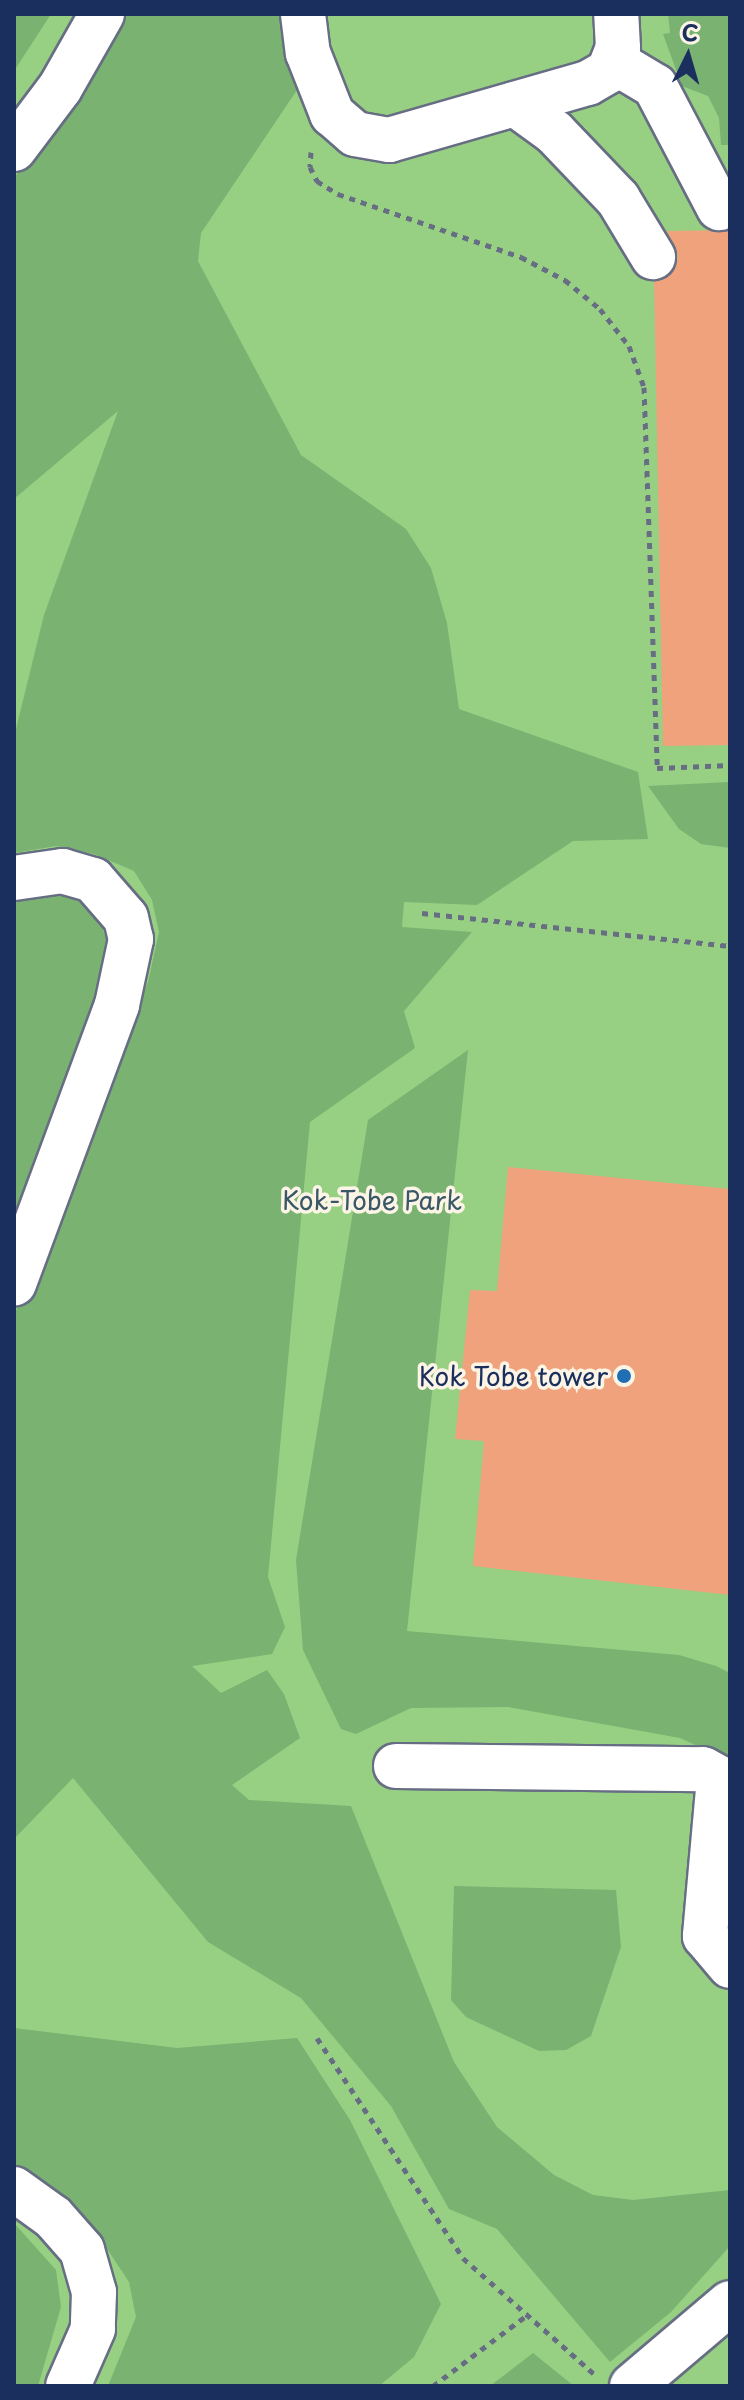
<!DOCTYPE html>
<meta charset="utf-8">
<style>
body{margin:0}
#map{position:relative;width:744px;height:2400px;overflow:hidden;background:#f5e3c8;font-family:"Playpen Sans",sans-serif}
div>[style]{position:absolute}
.green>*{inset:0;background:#97d083;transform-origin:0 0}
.forest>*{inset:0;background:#79b271}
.building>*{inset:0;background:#f0a27c}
.path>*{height:5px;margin-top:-2.5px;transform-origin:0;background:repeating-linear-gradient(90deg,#676e83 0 6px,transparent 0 12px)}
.roads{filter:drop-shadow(2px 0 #676e83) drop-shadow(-2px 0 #676e83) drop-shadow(0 2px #676e83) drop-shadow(0 -2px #676e83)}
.minor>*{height:44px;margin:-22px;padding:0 22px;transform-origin:22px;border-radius:22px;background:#fff}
.dots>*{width:22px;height:22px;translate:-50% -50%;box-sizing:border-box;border:4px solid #fcf5e5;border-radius:50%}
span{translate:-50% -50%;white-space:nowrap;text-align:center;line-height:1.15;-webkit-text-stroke:7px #fcf5e5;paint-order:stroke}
.park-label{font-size:26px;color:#3a5767}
.poi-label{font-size:26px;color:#1b2f5e}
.right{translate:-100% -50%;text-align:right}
.frame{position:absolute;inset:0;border:16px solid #1b2f5e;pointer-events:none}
.north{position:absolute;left:648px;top:16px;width:80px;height:80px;-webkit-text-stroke:6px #fcf5e5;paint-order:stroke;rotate:5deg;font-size:22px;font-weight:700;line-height:32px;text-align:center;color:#1b2f5e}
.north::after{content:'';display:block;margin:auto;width:28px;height:36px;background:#1b2f5e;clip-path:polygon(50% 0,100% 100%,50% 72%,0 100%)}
</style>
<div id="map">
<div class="green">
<div style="left:14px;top:14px;width:716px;height:2372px"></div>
</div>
<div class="forest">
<div style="clip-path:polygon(14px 14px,51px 14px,14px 71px)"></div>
<div style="clip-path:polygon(124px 14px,283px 14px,299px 87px,201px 233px,198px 261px,301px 455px,406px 529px,431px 568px,447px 623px,459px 709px,638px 772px,648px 839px,573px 841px,477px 905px,404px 902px,402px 927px,472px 932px,404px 1011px,415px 1048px,310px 1122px,268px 1577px,285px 1627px,272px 1654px,192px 1666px,221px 1693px,267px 1670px,284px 1694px,300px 1738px,232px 1785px,249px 1800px,351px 1806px,454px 2062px,497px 2127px,554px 2175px,593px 2195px,633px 2200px,730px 2190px,730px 2246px,671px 2312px,610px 2362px,497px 2229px,449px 2209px,391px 2106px,301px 1998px,208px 1942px,73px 1778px,14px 1839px,14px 1316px,148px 982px,159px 932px,152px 900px,134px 871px,94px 854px,56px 846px,14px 853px,14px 737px,44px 615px,118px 411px,14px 499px,14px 178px,67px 108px)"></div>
<div style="clip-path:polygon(668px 14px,730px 14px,730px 145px,721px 145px,719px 118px,708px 96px,682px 86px,663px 34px,670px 33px)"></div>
<div style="clip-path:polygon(730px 782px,730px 848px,701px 844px,679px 829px,648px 786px)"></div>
<div style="clip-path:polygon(39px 893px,74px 894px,97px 914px,106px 938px,105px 972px,63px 1108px,14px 1227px,14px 898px)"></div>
<div style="clip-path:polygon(468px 1050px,407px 1631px,679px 1655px,716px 1666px,730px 1673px,730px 1761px,680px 1738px,508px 1707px,411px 1708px,356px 1734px,341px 1729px,303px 1650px,296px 1560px,368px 1120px)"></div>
<div style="clip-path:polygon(454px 1886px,616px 1890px,621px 1947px,591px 2036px,566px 2050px,539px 2051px,466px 2017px,451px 2000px)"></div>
<div style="clip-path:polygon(14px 2028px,177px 2048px,297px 2038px,350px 2120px,441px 2304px,414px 2357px,379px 2386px,108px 2386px,136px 2317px,129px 2282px,86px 2217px,14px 2172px)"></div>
<div style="clip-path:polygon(14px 2223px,56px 2270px,61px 2307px,38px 2386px,14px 2386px)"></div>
<div style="clip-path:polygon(533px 2353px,574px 2386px,490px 2386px)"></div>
</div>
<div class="building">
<div style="clip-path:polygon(730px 230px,730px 745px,663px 746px,654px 282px,675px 268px,678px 256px,667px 231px)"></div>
<div style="clip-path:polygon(508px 1167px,730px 1189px,730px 1595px,473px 1566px,484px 1441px,455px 1439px,470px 1290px,497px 1291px)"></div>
</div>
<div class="path">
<div style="left:311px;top:152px;width:15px;rotate:94deg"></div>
<div style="left:310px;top:167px;width:16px;rotate:63deg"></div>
<div style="left:317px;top:181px;width:25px;rotate:32deg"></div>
<div style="left:338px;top:194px;width:194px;rotate:19deg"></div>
<div style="left:521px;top:257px;width:50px;rotate:27.6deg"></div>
<div style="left:565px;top:280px;width:45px;rotate:39.6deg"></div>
<div style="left:600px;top:309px;width:47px;rotate:51.9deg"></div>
<div style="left:629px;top:346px;width:44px;rotate:69.9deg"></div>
<div style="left:644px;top:387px;width:381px;rotate:88deg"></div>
<div style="left:657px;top:768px;width:73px;rotate:-2.4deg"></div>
<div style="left:422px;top:913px;width:310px;rotate:6.1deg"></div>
<div style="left:317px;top:2038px;width:264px;rotate:56.4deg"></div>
<div style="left:463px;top:2258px;width:175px;rotate:41.5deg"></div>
<div style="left:433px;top:2386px;width:116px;rotate:-37deg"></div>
</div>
<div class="roads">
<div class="minor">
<div style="left:303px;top:14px;width:39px;rotate:83deg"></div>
<div style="left:308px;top:53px;width:66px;rotate:68.5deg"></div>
<div style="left:332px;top:114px;width:30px;rotate:41deg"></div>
<div style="left:355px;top:134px;width:35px;rotate:10deg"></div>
<div style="left:389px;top:140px;width:207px;rotate:-16deg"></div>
<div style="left:588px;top:83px;width:24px;rotate:-30deg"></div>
<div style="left:609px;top:71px;width:25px;rotate:-69deg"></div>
<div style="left:618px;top:48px;width:34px;rotate:-93deg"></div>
<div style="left:613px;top:61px;width:49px;rotate:30.8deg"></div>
<div style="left:655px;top:86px;width:138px;rotate:62.3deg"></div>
<div style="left:515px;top:104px;width:48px;rotate:35.7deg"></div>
<div style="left:554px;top:132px;width:93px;rotate:46.3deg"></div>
<div style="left:618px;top:199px;width:68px;rotate:58.9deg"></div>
<div style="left:14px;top:149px;width:76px;rotate:-53deg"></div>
<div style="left:60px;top:88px;width:85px;rotate:-60.4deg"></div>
<div style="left:14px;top:878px;width:49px;rotate:-8.3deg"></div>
<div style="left:62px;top:871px;width:32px;rotate:16deg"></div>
<div style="left:93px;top:880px;width:50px;rotate:49deg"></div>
<div style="left:126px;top:918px;width:22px;rotate:77deg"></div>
<div style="left:131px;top:939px;width:67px;rotate:102deg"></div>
<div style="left:117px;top:1005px;width:297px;rotate:110.3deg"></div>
<div style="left:396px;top:1766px;width:307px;rotate:0.6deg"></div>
<div style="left:703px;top:1769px;width:18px;rotate:29deg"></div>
<div style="left:719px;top:1778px;width:159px;rotate:95.1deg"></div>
<div style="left:705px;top:1936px;width:39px;rotate:50deg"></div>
<div style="left:14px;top:2189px;width:48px;rotate:35.7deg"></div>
<div style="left:53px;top:2217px;width:44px;rotate:48.7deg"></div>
<div style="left:82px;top:2250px;width:44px;rotate:74.1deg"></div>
<div style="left:94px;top:2292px;width:37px;rotate:92deg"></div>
<div style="left:93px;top:2329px;width:62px;rotate:113.7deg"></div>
<div style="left:632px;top:2386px;width:128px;rotate:-40.3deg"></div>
</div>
</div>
<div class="dots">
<div style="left:624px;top:1376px;background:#1f6fb2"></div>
</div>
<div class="park-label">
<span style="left:372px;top:1200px">Kok-Tobe Park</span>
</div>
<div class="poi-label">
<span class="right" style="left:608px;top:1376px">Kok Tobe tower</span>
</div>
<div class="frame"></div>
<div class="north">С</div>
</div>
